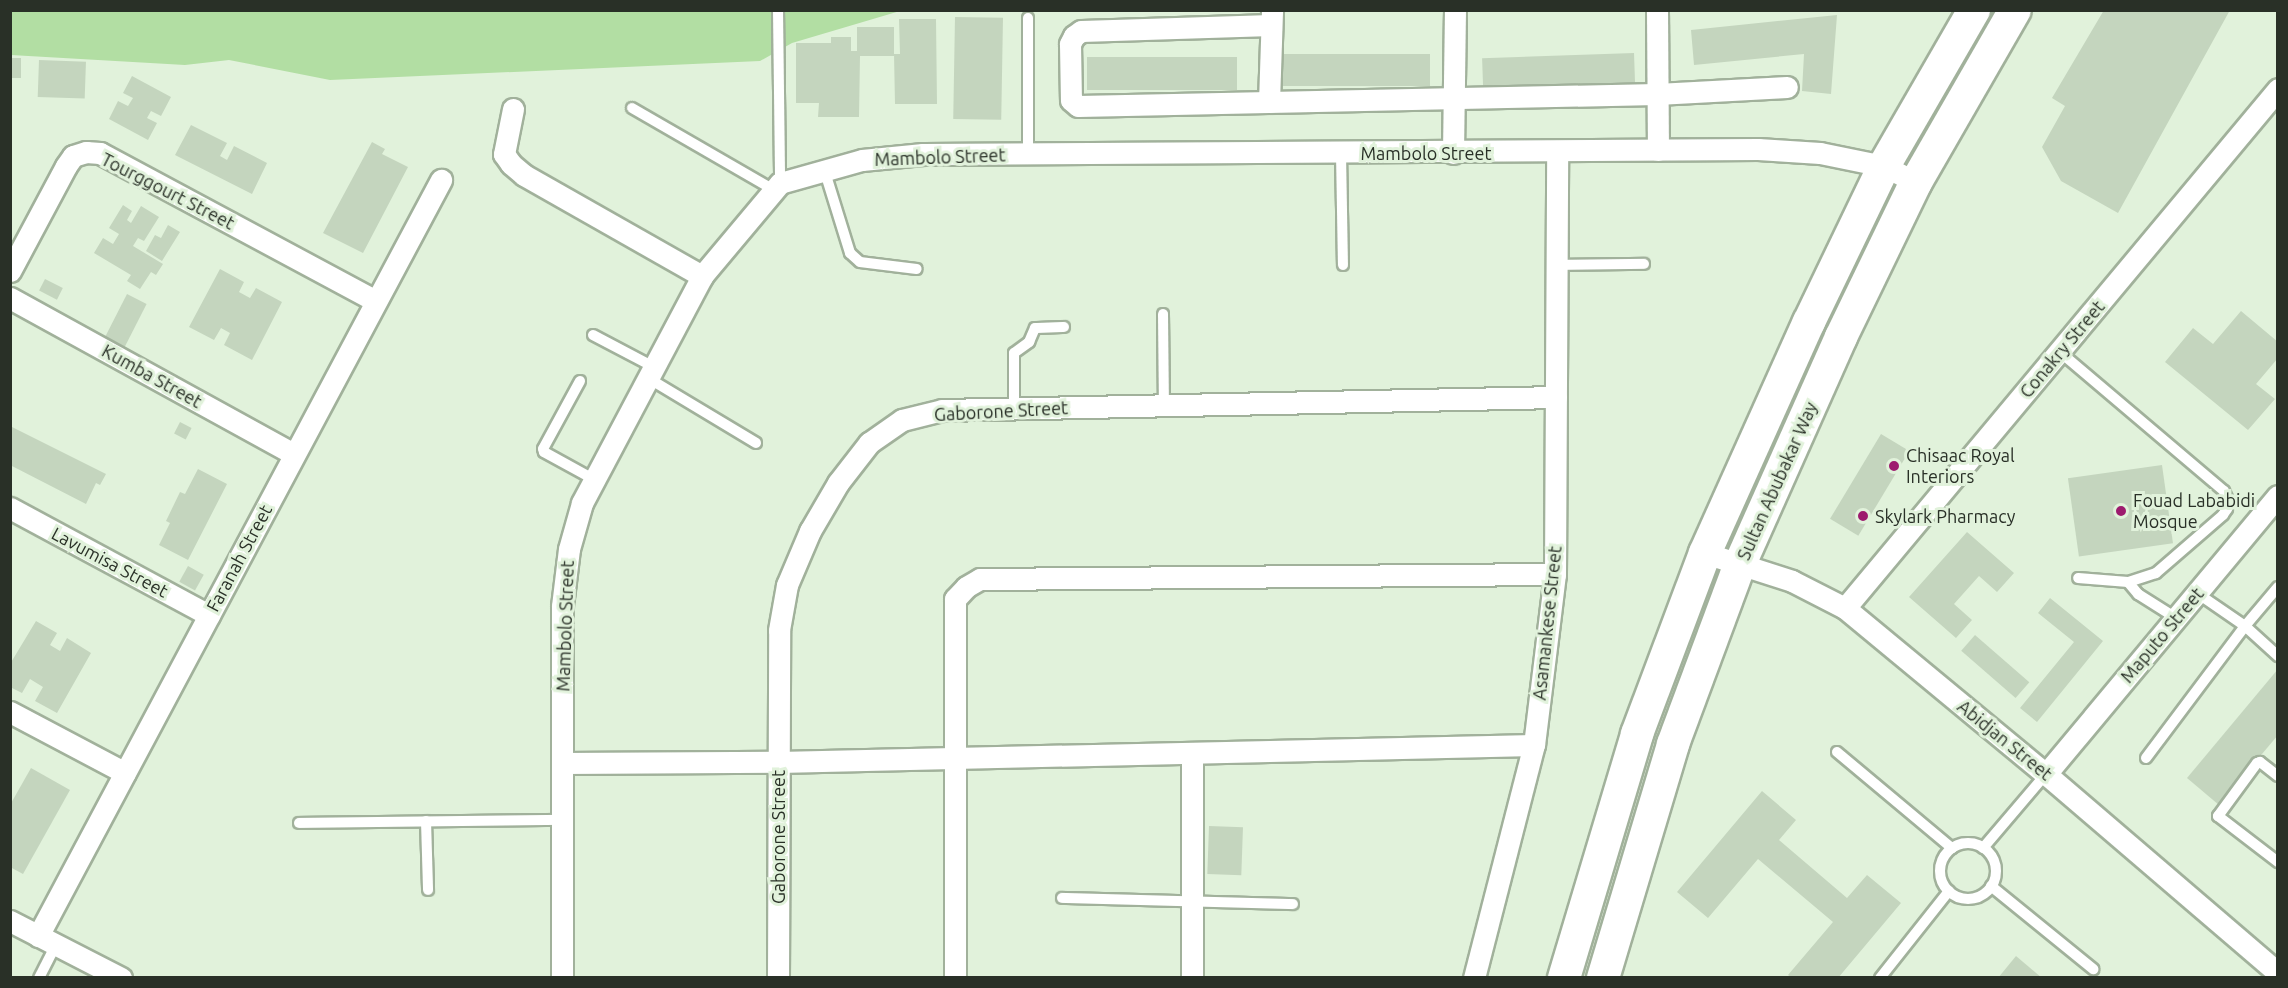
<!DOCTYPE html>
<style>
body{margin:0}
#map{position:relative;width:2288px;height:988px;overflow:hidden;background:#e1f2db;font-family:Ubuntu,sans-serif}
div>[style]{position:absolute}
.green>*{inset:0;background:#b2dea3}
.building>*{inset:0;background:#c4d5be;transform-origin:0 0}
.roads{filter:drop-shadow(2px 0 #a1b19b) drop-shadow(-2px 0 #a1b19b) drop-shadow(0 2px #a1b19b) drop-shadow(0 -2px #a1b19b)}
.service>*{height:10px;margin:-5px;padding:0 5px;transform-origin:5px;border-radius:5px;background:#fff}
.service>.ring{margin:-5px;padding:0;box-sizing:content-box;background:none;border:10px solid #fff;border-radius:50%}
.minor>*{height:21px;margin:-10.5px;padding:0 10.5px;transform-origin:10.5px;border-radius:10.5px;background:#fff}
.secondary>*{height:32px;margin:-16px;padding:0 16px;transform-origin:16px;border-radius:16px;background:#fff}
.dots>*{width:16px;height:16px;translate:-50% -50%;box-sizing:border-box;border:3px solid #e1f2db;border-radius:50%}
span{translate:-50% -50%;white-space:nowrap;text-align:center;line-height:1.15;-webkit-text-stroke:6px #e1f2db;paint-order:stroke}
.street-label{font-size:18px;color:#293027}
.poi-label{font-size:18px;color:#293027}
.left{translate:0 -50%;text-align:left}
.frame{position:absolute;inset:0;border:12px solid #293027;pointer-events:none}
</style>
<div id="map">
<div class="green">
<div style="clip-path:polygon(10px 11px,900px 11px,792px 43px,760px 61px,330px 80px,229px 60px,185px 65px,11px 55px)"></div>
</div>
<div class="building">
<div style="clip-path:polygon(2104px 10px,2230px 10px,2118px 213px,2061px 181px,2042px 147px,2065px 106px,2052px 98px)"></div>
<div style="clip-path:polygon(1837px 15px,1831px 94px,1802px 91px,1804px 54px,1694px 65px,1691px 30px)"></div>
<div style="left:955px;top:17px;width:48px;height:102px;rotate:1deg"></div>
<div style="clip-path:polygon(899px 19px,936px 19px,937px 104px,895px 104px,894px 54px,900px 54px)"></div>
<div style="clip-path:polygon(857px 27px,894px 27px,894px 56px,860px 56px,859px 117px,818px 117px,819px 103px,796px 103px,796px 43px,831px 43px,831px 37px,851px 37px,851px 51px,857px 51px)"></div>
<div style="left:1634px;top:53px;width:32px;height:152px;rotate:88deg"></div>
<div style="left:1430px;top:54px;width:32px;height:152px;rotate:90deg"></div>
<div style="left:1237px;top:57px;width:33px;height:150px;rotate:90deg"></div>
<div style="left:10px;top:58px;width:11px;height:20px"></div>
<div style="left:39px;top:60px;width:47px;height:37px;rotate:2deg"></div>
<div style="clip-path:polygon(132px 76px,171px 97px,161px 116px,151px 111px,147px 118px,157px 123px,148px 140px,109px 119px,118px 101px,128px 106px,133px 98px,123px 93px)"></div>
<div style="clip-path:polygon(191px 125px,227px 143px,220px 156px,227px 160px,234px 146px,267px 163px,252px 194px,175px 155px)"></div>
<div style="clip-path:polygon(372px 142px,385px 149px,382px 154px,408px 167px,363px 253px,323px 233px)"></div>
<div style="clip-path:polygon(123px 205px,132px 211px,127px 220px,131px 223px,141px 206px,159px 217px,144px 241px,138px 238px,133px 246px,163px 264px,156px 275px,151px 272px,140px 289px,127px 281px,131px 275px,94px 253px,103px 238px,113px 244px,119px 234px,109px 228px)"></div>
<div style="clip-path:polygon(168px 225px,180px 232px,162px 261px,146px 251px,155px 235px,161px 238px)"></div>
<div style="clip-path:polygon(220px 269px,244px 282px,239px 292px,250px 298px,256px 288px,282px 302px,252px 360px,224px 345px,230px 333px,221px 328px,214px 340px,189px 327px)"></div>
<div style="left:45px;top:279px;width:20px;height:13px;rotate:27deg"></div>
<div style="left:127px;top:294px;width:22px;height:48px;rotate:27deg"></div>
<div style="clip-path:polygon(2241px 311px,2278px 342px,2278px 358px,2256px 384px,2275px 399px,2248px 430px,2165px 362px,2193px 328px,2213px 344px)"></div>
<div style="left:180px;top:422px;width:13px;height:13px;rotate:27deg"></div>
<div style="clip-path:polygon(10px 426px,106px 474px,100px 485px,96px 483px,86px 504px,10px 465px)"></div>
<div style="left:1881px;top:434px;width:33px;height:99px;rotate:31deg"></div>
<div style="left:2162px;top:465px;width:79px;height:95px;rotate:82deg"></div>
<div style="clip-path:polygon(198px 469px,227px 484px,188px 560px,159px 545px,170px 523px,166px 521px,180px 492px,185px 494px)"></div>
<div style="clip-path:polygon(1967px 532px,2014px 573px,1997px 592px,1979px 576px,1954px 604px,1972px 620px,1956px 638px,1909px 597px)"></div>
<div style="left:188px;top:566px;width:18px;height:18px;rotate:29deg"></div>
<div style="clip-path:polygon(2050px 598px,2103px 641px,2037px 722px,2020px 708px,2074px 642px,2038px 613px)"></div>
<div style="clip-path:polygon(36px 621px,57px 633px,50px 645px,60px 651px,67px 638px,91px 653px,57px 713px,35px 701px,43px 687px,30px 679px,22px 693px,10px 687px,10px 664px)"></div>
<div style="left:1975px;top:635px;width:72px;height:21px;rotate:41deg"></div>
<div style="clip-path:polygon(2278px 669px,2278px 735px,2219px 805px,2187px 778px)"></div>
<div style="clip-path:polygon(31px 768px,70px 790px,23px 874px,10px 867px,10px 805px)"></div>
<div style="clip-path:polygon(1762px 791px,1796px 820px,1779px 840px,1847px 898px,1867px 875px,1901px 903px,1838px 978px,1792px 978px,1788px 975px,1833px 922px,1758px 859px,1708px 918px,1677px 892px)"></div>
<div style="left:1209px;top:826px;width:34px;height:48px;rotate:2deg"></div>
<div style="clip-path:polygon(2016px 956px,2042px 978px,1998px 978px)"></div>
</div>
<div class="roads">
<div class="service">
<div style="left:778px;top:10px;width:173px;rotate:89.3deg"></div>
<div style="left:1028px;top:18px;width:136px;rotate:90deg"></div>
<div style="left:632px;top:108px;width:164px;rotate:30deg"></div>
<div style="left:1341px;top:153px;width:112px;rotate:89deg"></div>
<div style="left:824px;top:169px;width:88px;rotate:72.8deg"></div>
<div style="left:850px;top:253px;width:13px;rotate:42deg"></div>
<div style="left:860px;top:262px;width:57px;rotate:7deg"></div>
<div style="left:1556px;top:265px;width:88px;rotate:-0.7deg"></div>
<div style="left:1163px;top:314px;width:92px;rotate:89.4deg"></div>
<div style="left:593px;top:335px;width:69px;rotate:27.7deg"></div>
<div style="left:2060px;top:352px;width:215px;rotate:40.3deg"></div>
<div style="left:2224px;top:491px;width:10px;rotate:66deg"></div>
<div style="left:2228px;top:500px;width:9px;rotate:96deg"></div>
<div style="left:2227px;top:509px;width:7px;rotate:124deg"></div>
<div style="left:2223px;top:515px;width:89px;rotate:139.1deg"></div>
<div style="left:2156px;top:573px;width:29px;rotate:162deg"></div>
<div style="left:2128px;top:582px;width:50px;rotate:-175.4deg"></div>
<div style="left:648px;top:378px;width:126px;rotate:31deg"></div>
<div style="left:580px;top:381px;width:77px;rotate:118.6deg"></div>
<div style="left:543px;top:449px;width:3px;rotate:72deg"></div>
<div style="left:544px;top:452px;width:58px;rotate:28.8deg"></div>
<div style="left:1014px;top:409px;width:56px;rotate:-90deg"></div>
<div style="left:1014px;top:353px;width:19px;rotate:-36deg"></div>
<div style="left:1029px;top:342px;width:15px;rotate:-67deg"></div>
<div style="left:1035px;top:328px;width:29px;rotate:-2deg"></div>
<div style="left:2128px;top:582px;width:16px;rotate:50deg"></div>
<div style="left:2138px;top:594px;width:45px;rotate:32.3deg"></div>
<div style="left:2197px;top:593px;width:58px;rotate:34.5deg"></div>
<div style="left:2245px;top:626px;width:45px;rotate:42.3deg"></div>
<div style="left:1837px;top:752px;width:150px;rotate:39.9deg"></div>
<div style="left:2146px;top:758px;width:165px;rotate:-53.1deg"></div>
<div style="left:2245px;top:626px;width:51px;rotate:-49.8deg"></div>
<div style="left:2278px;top:776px;width:23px;rotate:-142deg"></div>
<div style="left:2260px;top:762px;width:3px;rotate:162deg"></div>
<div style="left:2257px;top:763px;width:66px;rotate:126.3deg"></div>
<div style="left:2218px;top:816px;width:76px;rotate:37.5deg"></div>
<div style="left:426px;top:821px;width:69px;rotate:88.3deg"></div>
<div style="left:299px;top:823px;width:263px;rotate:-0.7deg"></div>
<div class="ring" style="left:1940px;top:843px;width:46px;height:46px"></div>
<div style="left:1983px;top:848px;width:97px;rotate:-49.6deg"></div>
<div style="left:1991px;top:886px;width:132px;rotate:39.1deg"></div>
<div style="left:1062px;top:898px;width:231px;rotate:1.5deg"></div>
<div style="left:39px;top:978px;width:37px;rotate:-63deg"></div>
<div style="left:1880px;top:978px;width:111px;rotate:-51.6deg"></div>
</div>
<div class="minor">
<div style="left:1657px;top:10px;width:140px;rotate:89.6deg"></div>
<div style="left:1271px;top:25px;width:190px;rotate:178.2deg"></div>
<div style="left:1081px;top:31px;width:9px;rotate:144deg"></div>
<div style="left:1074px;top:36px;width:9px;rotate:117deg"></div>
<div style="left:1070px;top:44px;width:56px;rotate:89deg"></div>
<div style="left:1071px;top:100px;width:9px;rotate:41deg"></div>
<div style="left:1078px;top:106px;width:579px;rotate:-1.19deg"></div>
<div style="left:1657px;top:94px;width:130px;rotate:-3.1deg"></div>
<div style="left:1269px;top:102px;width:92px;rotate:-88.1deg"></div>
<div style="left:513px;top:109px;width:46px;rotate:101.3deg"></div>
<div style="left:504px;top:154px;width:12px;rotate:55deg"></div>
<div style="left:511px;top:164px;width:17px;rotate:40deg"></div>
<div style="left:524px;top:175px;width:205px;rotate:29.6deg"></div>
<div style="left:1453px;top:153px;width:143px;rotate:-89.2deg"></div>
<div style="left:10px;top:271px;width:119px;rotate:-61.9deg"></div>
<div style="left:66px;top:166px;width:12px;rotate:-55deg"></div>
<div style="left:73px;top:156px;width:14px;rotate:-17deg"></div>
<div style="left:86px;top:152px;width:14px;rotate:4deg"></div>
<div style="left:100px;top:153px;width:313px;rotate:28.2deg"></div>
<div style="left:10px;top:298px;width:324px;rotate:28.8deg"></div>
<div style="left:10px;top:508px;width:226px;rotate:28.3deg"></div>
<div style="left:1705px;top:553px;width:91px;rotate:17.8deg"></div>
<div style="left:1792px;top:581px;width:59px;rotate:27deg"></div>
<div style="left:1845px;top:608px;width:261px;rotate:39.6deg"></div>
<div style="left:2046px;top:774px;width:306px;rotate:40.6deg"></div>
<div style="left:1845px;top:608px;width:676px;rotate:-50.16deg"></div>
<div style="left:10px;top:712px;width:130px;rotate:27.9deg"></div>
<div style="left:562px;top:763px;width:216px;rotate:-0.3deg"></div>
<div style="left:778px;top:762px;width:756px;rotate:-1.29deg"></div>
<div style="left:2046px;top:774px;width:362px;rotate:-50.2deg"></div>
<div style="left:10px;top:921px;width:125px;rotate:27.2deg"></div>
<div style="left:38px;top:936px;width:857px;rotate:-61.94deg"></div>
<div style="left:562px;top:978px;width:372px;rotate:-90deg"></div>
<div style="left:562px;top:606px;width:57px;rotate:-83deg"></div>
<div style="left:569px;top:549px;width:48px;rotate:-74.2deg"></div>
<div style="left:582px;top:503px;width:257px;rotate:-62.1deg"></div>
<div style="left:702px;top:276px;width:121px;rotate:-50deg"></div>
<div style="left:780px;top:183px;width:85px;rotate:-15.7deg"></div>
<div style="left:862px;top:160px;width:61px;rotate:-5.6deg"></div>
<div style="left:923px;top:154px;width:835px;rotate:-0.34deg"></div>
<div style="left:1758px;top:149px;width:62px;rotate:3.7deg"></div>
<div style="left:1820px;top:153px;width:65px;rotate:11.5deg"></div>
<div style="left:1884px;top:166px;width:36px;rotate:27deg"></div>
<div style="left:778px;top:978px;width:348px;rotate:-89.8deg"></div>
<div style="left:779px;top:630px;width:46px;rotate:-79.9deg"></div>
<div style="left:787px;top:585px;width:59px;rotate:-66.9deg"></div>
<div style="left:810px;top:531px;width:56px;rotate:-59.7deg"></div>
<div style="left:838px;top:483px;width:51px;rotate:-52.2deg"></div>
<div style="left:869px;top:443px;width:40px;rotate:-34.9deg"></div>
<div style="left:902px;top:420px;width:41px;rotate:-14deg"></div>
<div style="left:942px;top:410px;width:614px;rotate:-1.21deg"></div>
<div style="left:955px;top:978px;width:379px;rotate:-90deg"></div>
<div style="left:955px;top:599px;width:16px;rotate:-47deg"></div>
<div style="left:966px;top:587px;width:16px;rotate:-30deg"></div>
<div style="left:980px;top:579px;width:575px;rotate:-0.5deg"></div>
<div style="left:1192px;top:978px;width:225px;rotate:-90deg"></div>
<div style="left:1474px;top:978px;width:241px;rotate:-75.6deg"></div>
<div style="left:1534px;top:745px;width:172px;rotate:-83deg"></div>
<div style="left:1555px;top:574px;width:422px;rotate:-89.7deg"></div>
</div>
<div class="secondary">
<div style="left:1564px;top:978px;width:255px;rotate:-73.3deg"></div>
<div style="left:1637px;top:734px;width:193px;rotate:-69.4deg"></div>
<div style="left:1705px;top:553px;width:253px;rotate:-65.8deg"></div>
<div style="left:1809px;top:322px;width:173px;rotate:-64.3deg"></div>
<div style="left:1884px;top:166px;width:180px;rotate:-60deg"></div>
<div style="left:1603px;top:978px;width:244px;rotate:-73.3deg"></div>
<div style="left:1673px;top:744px;width:192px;rotate:-69.6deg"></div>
<div style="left:1740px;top:564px;width:248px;rotate:-66deg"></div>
<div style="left:1841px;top:337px;width:172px;rotate:-64.2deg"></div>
<div style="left:1916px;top:182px;width:198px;rotate:-60.1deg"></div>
</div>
</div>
<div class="dots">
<div style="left:1894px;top:466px;background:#9d1b6e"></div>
<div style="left:2121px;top:511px;background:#9d1b6e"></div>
<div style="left:1863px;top:516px;background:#9d1b6e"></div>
</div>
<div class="street-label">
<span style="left:1426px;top:153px">Mambolo Street</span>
<span style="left:940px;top:157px;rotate:-2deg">Mambolo Street</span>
<span style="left:168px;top:191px;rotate:27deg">Tourggourt Street</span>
<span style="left:2062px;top:349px;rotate:-50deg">Conakry Street</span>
<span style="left:152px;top:376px;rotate:29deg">Kumba Street</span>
<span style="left:1001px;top:411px;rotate:-3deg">Gaborone Street</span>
<span style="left:1777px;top:481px;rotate:-66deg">Sultan Abubakar Way</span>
<span style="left:239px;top:558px;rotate:-62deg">Faranah Street</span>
<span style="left:110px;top:562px;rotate:28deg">Lavumisa Street</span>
<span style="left:1547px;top:623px;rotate:-84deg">Asamankese Street</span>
<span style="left:565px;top:626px;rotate:-88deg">Mambolo Street</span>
<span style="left:2162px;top:635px;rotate:-50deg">Maputo Street</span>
<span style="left:2005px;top:740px;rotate:39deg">Abidjan Street</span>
<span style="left:778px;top:837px;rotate:-90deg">Gaborone Street</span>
</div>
<div class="poi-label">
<span class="left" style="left:1906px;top:466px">Chisaac Royal<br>Interiors</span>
<span class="left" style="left:2133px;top:511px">Fouad Lababidi<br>Mosque</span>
<span class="left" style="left:1875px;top:516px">Skylark Pharmacy</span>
</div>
<div class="frame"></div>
</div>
